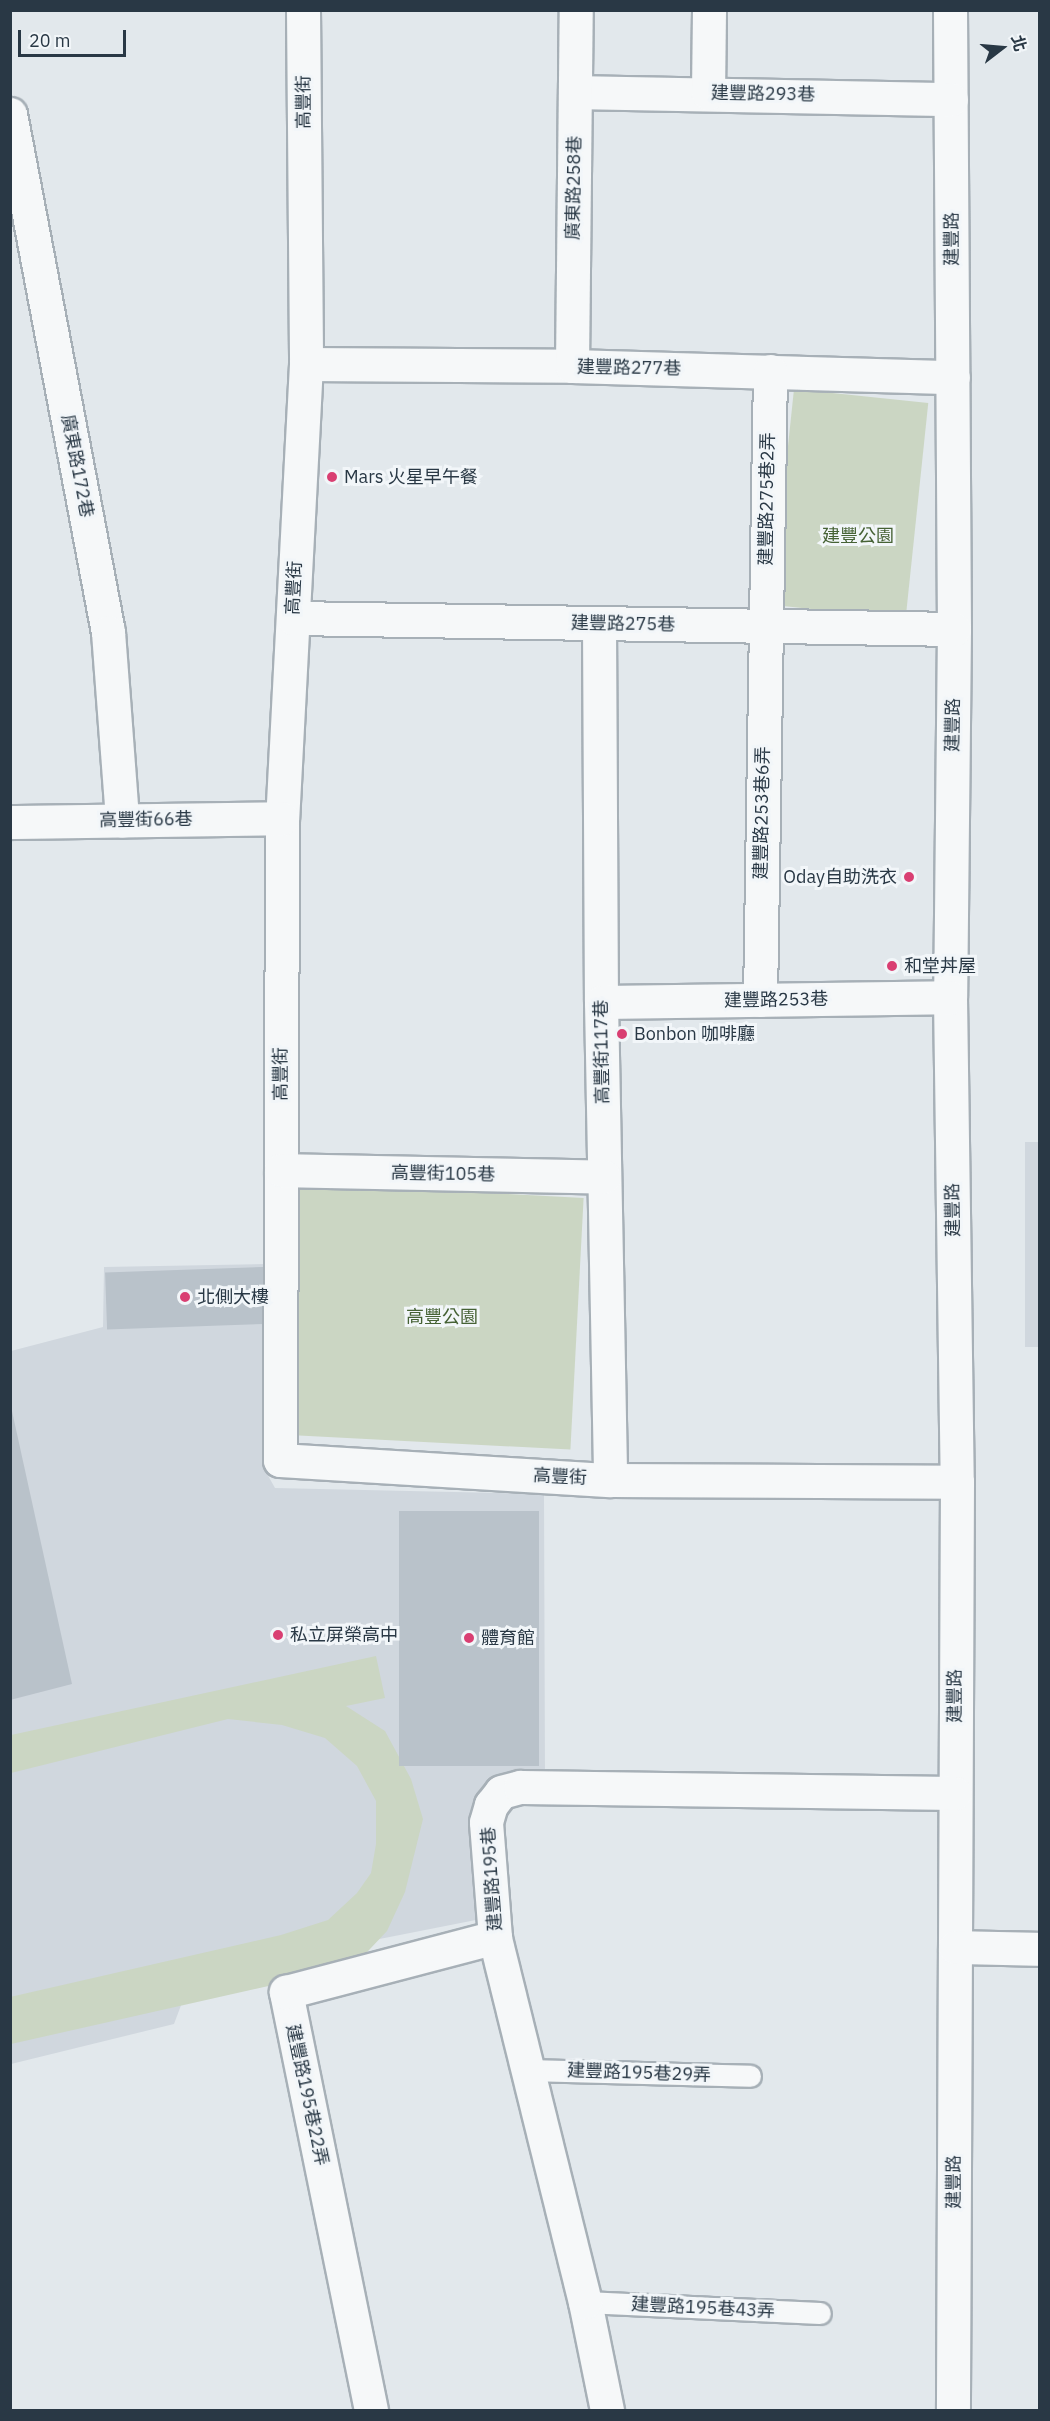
<!DOCTYPE html>
<meta charset="utf-8">
<style>
body{margin:0}
#map{position:relative;width:1050px;height:2421px;overflow:hidden;background:#e2e8ec;font-family:"IBM Plex Sans","Noto Sans TC",sans-serif}
div>[style]{position:absolute}
.built>*{inset:0;background:#d0d7de;transform-origin:0 0}
.green>*{inset:0;background:#cbd6c3;transform-origin:0 0}
.building>*{inset:0;background:#b9c2ca;transform-origin:0 0}
.roads{filter:drop-shadow(2px 0 #a7b0b7) drop-shadow(-2px 0 #a7b0b7) drop-shadow(0 2px #a7b0b7) drop-shadow(0 -2px #a7b0b7)}
.lane>*{height:21px;margin:-10.5px;padding:0 10.5px;transform-origin:10.5px;border-radius:10.5px;background:#f6f8f9}
.street>*{height:33px;margin:-16.5px;padding:0 16.5px;transform-origin:16.5px;border-radius:16.5px;background:#f6f8f9}
.dots>*{width:16px;height:16px;translate:-50% -50%;box-sizing:border-box;border:3px solid #f2f6f9;border-radius:50%}
span{translate:-50% -50%;white-space:nowrap;text-align:center;line-height:1.15;-webkit-text-stroke:6px #f2f6f9;paint-order:stroke}
.street-label{font-size:18px;color:#293845}
.poi-label{font-size:18px;color:#293845}
.left{translate:0 -50%;text-align:left}
.right{translate:-100% -50%;text-align:right}
.park-label{font-size:18px;color:#466235}
.frame{position:absolute;inset:0;border:12px solid #293845;pointer-events:none}
.north{position:absolute;left:972px;top:18px;width:60px;height:60px;-webkit-text-stroke:4px #f2f6f9;paint-order:stroke;rotate:74deg;font-size:16px;font-weight:700;line-height:24px;text-align:center;color:#293845}
.north::after{content:'';display:block;margin:auto;width:21px;height:27px;background:#293845;clip-path:polygon(50% 0,100% 100%,50% 72%,0 100%)}
.scale{position:absolute;left:18px;top:30px;width:108px;height:27px;box-sizing:border-box;border:3px solid #293845;border-top:0;padding-left:8px;font-size:18px;line-height:21px;white-space:nowrap;color:#293845;-webkit-text-stroke:4px #f2f6f9;paint-order:stroke}
</style>
<div id="map">
<div class="built">
<div style="left:1025px;top:1142px;width:14px;height:205px"></div>
<div style="clip-path:polygon(266px 1264px,266px 1472px,275px 1488px,544px 1494px,545px 1776px,490px 1784px,491px 1917px,192px 1976px,174px 2024px,11px 2064px,11px 1351px,103px 1327px,104px 1267px)"></div>
</div>
<div class="green">
<div style="left:794px;top:389px;width:135px;height:217px;rotate:6deg"></div>
<div style="left:298px;top:1183px;width:286px;height:252px;rotate:3deg"></div>
<div style="clip-path:polygon(376px 1656px,385px 1698px,346px 1706px,385px 1731px,411px 1779px,423px 1819px,405px 1892px,387px 1931px,353px 1967px,11px 2044px,10px 1997px,281px 1935px,328px 1920px,357px 1893px,371px 1873px,376px 1844px,376px 1801px,357px 1766px,325px 1738px,282px 1725px,228px 1719px,11px 1773px,11px 1735px)"></div>
</div>
<div class="building">
<div style="left:263px;top:1267px;width:57px;height:158px;rotate:88deg"></div>
<div style="clip-path:polygon(10px 1402px,72px 1684px,10px 1700px)"></div>
<div style="left:399px;top:1511px;width:140px;height:255px"></div>
</div>
<div class="roads">
<div class="lane">
<div style="left:528px;top:2070px;width:222px;rotate:1.5deg"></div>
<div style="left:585px;top:2302px;width:235px;rotate:2.7deg"></div>
</div>
<div class="street">
<div style="left:303px;top:10px;width:354px;rotate:89.5deg"></div>
<div style="left:306px;top:364px;width:455px;rotate:93deg"></div>
<div style="left:282px;top:818px;width:642px;rotate:90.18deg"></div>
<div style="left:280px;top:1460px;width:331px;rotate:3.5deg"></div>
<div style="left:610px;top:1480px;width:347px;rotate:0.3deg"></div>
<div style="left:950px;top:10px;width:619px;rotate:89.63deg"></div>
<div style="left:954px;top:629px;width:368px;rotate:90.6deg"></div>
<div style="left:950px;top:997px;width:485px;rotate:89.2deg"></div>
<div style="left:957px;top:1482px;width:928px;rotate:90.25deg"></div>
<div style="left:576px;top:92px;width:375px;rotate:1.1deg"></div>
<div style="left:708px;top:93px;width:83px;rotate:-89.3deg"></div>
<div style="left:10px;top:114px;width:527px;rotate:79.29deg"></div>
<div style="left:108px;top:632px;width:189px;rotate:85.7deg"></div>
<div style="left:306px;top:364px;width:266px;rotate:0.4deg"></div>
<div style="left:572px;top:366px;width:381px;rotate:1.7deg"></div>
<div style="left:572px;top:366px;width:356px;rotate:-89.4deg"></div>
<div style="left:293px;top:618px;width:661px;rotate:0.95deg"></div>
<div style="left:599px;top:624px;width:378px;rotate:89.7deg"></div>
<div style="left:601px;top:1002px;width:478px;rotate:88.9deg"></div>
<div style="left:10px;top:822px;width:272px;rotate:-0.8deg"></div>
<div style="left:760px;top:1000px;width:629px;rotate:-89.09deg"></div>
<div style="left:601px;top:1002px;width:349px;rotate:-0.8deg"></div>
<div style="left:281px;top:1170px;width:323px;rotate:1.2deg"></div>
<div style="left:955px;top:1947px;width:85px;rotate:1.3deg"></div>
<div style="left:371px;top:2410px;width:427px;rotate:-101.5deg"></div>
<div style="left:286px;top:1992px;width:216px;rotate:-14.7deg"></div>
<div style="left:607px;top:2410px;width:110px;rotate:-101.5deg"></div>
<div style="left:585px;top:2302px;width:376px;rotate:-103.9deg"></div>
<div style="left:495px;top:1937px;width:115px;rotate:-94.5deg"></div>
<div style="left:486px;top:1822px;width:18px;rotate:-74deg"></div>
<div style="left:491px;top:1805px;width:16px;rotate:-52deg"></div>
<div style="left:501px;top:1792px;width:20px;rotate:-15deg"></div>
<div style="left:520px;top:1787px;width:435px;rotate:0.8deg"></div>
</div>
</div>
<div class="dots">
<div style="left:332px;top:477px;background:#d93f72"></div>
<div style="left:909px;top:877px;background:#d93f72"></div>
<div style="left:892px;top:966px;background:#d93f72"></div>
<div style="left:622px;top:1034px;background:#d93f72"></div>
<div style="left:185px;top:1297px;background:#d93f72"></div>
<div style="left:278px;top:1635px;background:#d93f72"></div>
<div style="left:469px;top:1638px;background:#d93f72"></div>
</div>
<div class="street-label">
<span style="left:763px;top:94px;rotate:1deg">建豐路293巷</span>
<span style="left:304px;top:102px;rotate:-90deg">高豐街</span>
<span style="left:574px;top:188px;rotate:-89deg">廣東路258巷</span>
<span style="left:952px;top:239px;rotate:-90deg">建豐路</span>
<span style="left:629px;top:368px;rotate:1deg">建豐路277巷</span>
<span style="left:77px;top:466px;rotate:79deg">廣東路172巷</span>
<span style="left:767px;top:499px;rotate:-89deg">建豐路275巷2弄</span>
<span style="left:294px;top:588px;rotate:-87deg">高豐街</span>
<span style="left:623px;top:624px;rotate:1deg">建豐路275巷</span>
<span style="left:953px;top:725px;rotate:-89deg">建豐路</span>
<span style="left:762px;top:813px;rotate:-89deg">建豐路253巷6弄</span>
<span style="left:146px;top:820px;rotate:-1deg">高豐街66巷</span>
<span style="left:776px;top:1000px;rotate:-1deg">建豐路253巷</span>
<span style="left:602px;top:1052px;rotate:-91deg">高豐街117巷</span>
<span style="left:281px;top:1074px;rotate:-90deg">高豐街</span>
<span style="left:443px;top:1174px;rotate:1deg">高豐街105巷</span>
<span style="left:953px;top:1210px;rotate:-91deg">建豐路</span>
<span style="left:560px;top:1477px;rotate:3deg">高豐街</span>
<span style="left:955px;top:1696px;rotate:-90deg">建豐路</span>
<span style="left:492px;top:1879px;rotate:-94deg">建豐路195巷</span>
<span style="left:639px;top:2073px;rotate:2deg">建豐路195巷29弄</span>
<span style="left:307px;top:2095px;rotate:78deg">建豐路195巷22弄</span>
<span style="left:954px;top:2182px;rotate:-90deg">建豐路</span>
<span style="left:703px;top:2308px;rotate:3deg">建豐路195巷43弄</span>
</div>
<div class="poi-label">
<span class="left" style="left:344px;top:477px">Mars 火星早午餐</span>
<span class="right" style="left:897px;top:877px">Oday自助洗衣</span>
<span class="left" style="left:904px;top:966px">和堂丼屋</span>
<span class="left" style="left:634px;top:1034px">Bonbon 咖啡廳</span>
<span class="left" style="left:197px;top:1297px">北側大樓</span>
<span class="left" style="left:290px;top:1635px">私立屏榮高中</span>
<span class="left" style="left:481px;top:1638px">體育館</span>
</div>
<div class="park-label">
<span style="left:858px;top:536px">建豐公園</span>
<span style="left:442px;top:1317px">高豐公園</span>
</div>
<div class="frame"></div>
<div class="north">北</div>
<div class="scale">20 m</div>
</div>
